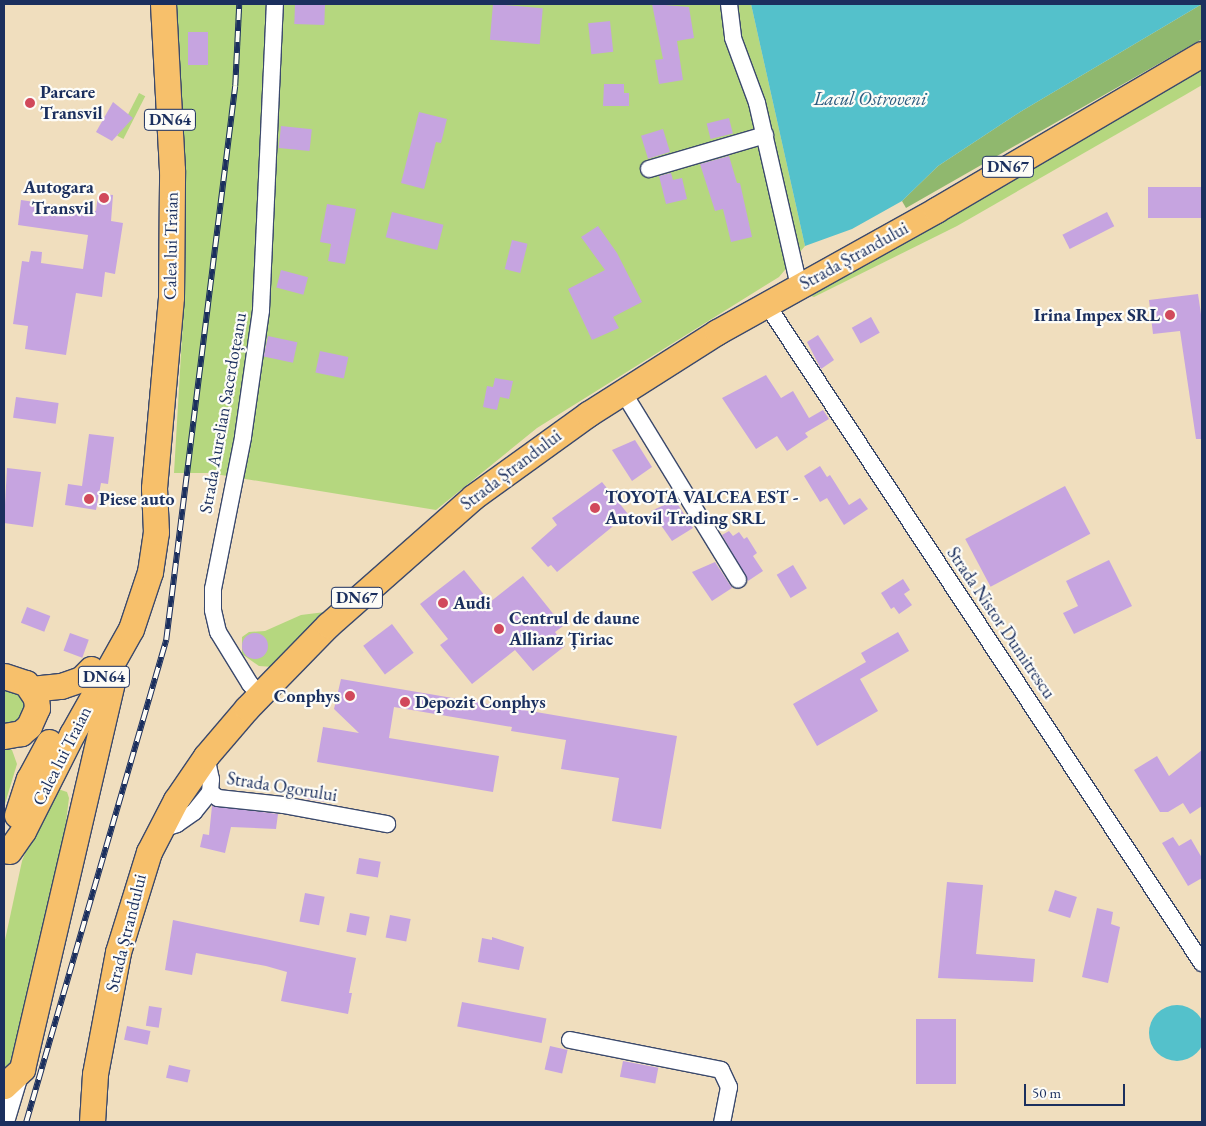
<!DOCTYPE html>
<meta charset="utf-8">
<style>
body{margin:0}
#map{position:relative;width:1206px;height:1126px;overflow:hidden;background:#f0debe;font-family:"EB Garamond",serif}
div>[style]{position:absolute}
.green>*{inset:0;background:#b5d77f;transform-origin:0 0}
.forest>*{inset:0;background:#90b86e}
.water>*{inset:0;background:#54c1cb}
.round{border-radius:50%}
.building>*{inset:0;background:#c6a4e0;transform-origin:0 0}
.roads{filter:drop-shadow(1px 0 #3b496c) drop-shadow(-1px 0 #3b496c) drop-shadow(0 1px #3b496c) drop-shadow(0 -1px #3b496c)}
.minor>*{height:16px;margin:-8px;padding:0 8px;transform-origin:8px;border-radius:8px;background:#fff}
.primary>*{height:25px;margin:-12.5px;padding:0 12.5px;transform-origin:12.5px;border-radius:12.5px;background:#f7c06b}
.rail>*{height:5.5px;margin-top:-2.75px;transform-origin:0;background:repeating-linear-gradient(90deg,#fdfcf7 0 11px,#1b2f5e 0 22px);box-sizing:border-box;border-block:1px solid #1b2f5e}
.dots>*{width:14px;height:14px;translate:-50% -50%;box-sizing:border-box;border:2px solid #fdfcf7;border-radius:50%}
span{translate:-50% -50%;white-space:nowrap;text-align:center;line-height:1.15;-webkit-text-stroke:4.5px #fdfcf7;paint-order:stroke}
.shield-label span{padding:1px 4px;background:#fdfcf7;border:1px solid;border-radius:4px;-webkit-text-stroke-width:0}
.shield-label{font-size:16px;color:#1b2f5e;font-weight:700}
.poi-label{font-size:18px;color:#1b2f5e;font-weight:700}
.left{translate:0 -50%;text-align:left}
.right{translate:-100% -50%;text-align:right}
.street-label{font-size:18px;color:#1b2f5e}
.water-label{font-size:19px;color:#2c5b7f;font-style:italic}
.frame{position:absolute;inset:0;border:5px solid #1b2f5e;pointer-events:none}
.scale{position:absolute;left:1024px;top:1084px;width:101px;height:22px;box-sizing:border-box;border:2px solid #1b2f5e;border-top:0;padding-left:6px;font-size:15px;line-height:18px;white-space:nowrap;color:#1b2f5e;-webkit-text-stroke:4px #fdfcf7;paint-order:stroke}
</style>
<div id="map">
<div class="green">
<div style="clip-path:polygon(175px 4px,751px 4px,805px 246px,779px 277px,537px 428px,436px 510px,209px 473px,174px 473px,185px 286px)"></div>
<div style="clip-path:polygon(1202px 66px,1202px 85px,1185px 95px,957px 226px,814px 297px,808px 295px)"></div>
<div style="left:139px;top:93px;width:7px;height:48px;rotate:27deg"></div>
<div style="clip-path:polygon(333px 611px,273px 667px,259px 666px,242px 654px,242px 637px,249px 632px,265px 631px,301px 615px)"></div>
<div style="clip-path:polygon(4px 687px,14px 688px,27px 702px,23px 720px,4px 727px)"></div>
<div style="clip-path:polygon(4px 747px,12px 750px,17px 764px,4px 807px)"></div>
<div style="clip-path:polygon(58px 789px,67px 792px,69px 798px,60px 871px,21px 1051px,4px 1073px,5px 940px,22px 861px,37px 823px)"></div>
</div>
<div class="forest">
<div style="clip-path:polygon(1202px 4px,1202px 39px,906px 208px,902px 201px,938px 166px,1020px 112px)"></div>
</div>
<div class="water">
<div style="clip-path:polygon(751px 4px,1202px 4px,1020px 112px,938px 166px,902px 201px,852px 229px,805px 246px)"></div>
<div class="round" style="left:1149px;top:1005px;width:56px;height:56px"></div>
</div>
<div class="building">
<div style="left:295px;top:4px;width:30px;height:20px;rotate:2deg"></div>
<div style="left:493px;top:4px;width:50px;height:36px;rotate:5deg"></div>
<div style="clip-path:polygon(652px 4px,689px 7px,694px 38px,677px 41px,683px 80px,659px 84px,655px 60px,663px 59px)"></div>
<div style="left:610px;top:21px;width:31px;height:22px;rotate:84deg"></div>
<div style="left:188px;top:32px;width:20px;height:33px"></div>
<div style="clip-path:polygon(604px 84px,624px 84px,624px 93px,629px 93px,629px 106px,603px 106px)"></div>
<div style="clip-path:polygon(113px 102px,133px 118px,112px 141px,96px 132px)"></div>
<div style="clip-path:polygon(419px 112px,447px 119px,441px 143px,436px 142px,424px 189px,401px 183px)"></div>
<div style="left:729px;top:118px;width:16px;height:23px;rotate:76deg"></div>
<div style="left:281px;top:126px;width:31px;height:22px;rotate:6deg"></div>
<div style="left:663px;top:129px;width:24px;height:23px;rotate:73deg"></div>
<div style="clip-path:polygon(729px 156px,737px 183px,740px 183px,752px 237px,731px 242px,723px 209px,715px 211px,700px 164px)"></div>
<div style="clip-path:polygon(671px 173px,673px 180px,682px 178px,687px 199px,666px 204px,659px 176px)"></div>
<div style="left:1202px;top:187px;width:31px;height:54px;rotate:90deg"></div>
<div style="clip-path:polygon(98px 194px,113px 195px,111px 221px,123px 223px,115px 274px,105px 272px,102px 297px,76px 293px,66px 355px,25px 349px,28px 326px,13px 324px,22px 261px,29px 262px,31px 251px,42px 252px,41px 263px,83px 269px,88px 235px,18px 225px,21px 200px,96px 211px)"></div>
<div style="clip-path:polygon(327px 204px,356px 209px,345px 264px,328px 261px,331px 244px,320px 242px)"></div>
<div style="left:392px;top:212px;width:53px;height:26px;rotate:14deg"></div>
<div style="left:1107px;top:212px;width:16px;height:50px;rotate:63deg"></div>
<div style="clip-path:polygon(598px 226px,617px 253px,642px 302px,613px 317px,619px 328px,592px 340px,568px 289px,605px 270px,581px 237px)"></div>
<div style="left:512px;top:240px;width:16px;height:30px;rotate:14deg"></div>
<div style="left:281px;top:270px;width:28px;height:18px;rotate:15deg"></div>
<div style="clip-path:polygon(1198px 294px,1202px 321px,1202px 439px,1196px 439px,1180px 331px,1153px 334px,1149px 300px)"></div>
<div style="left:871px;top:317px;width:18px;height:22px;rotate:61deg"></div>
<div style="clip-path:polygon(818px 335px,834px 360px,821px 369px,807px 342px)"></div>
<div style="left:268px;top:336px;width:30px;height:21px;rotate:12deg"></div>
<div style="left:320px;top:351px;width:29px;height:22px;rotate:12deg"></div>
<div style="clip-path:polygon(766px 375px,781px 398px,793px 391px,809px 418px,823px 410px,829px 419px,805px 433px,808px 437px,787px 451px,777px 436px,756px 449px,722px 398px)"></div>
<div style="clip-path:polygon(495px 378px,513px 381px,509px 399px,500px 397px,497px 410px,483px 407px,487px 386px,493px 387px)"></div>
<div style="left:16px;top:397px;width:43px;height:21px;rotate:8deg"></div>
<div style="clip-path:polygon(89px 434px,114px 437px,108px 484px,101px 483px,96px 510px,65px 505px,68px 484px,82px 486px)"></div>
<div style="clip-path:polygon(635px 440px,652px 467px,632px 481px,612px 450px)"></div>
<div style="clip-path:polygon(820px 466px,827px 477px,830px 475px,849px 505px,860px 498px,868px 509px,844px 525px,827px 498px,820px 502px,804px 476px)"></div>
<div style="clip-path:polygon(7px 468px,41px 472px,33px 527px,4px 523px)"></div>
<div style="clip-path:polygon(602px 482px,628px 514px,557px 572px,551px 565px,548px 567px,531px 548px,557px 525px,552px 518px)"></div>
<div style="left:1065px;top:486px;width:54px;height:113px;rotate:62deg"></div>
<div style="clip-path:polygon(675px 500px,693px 528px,672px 541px,651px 511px)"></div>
<div style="clip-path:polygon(729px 531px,733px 536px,739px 532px,744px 539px,747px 537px,757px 553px,753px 556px,763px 571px,748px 581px,722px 535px)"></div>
<div style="clip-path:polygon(1109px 560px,1132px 606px,1074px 634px,1063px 613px,1078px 606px,1066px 581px)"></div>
<div style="clip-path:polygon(715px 562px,732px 588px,712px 601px,692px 572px)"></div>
<div style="left:793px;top:565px;width:27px;height:19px;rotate:59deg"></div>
<div style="clip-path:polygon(464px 570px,490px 602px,523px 576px,563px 626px,555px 632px,565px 646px,533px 671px,515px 650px,472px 684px,440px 645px,448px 639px,420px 604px)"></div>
<div style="clip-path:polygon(903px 579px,910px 590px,904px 594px,912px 605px,899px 614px,894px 607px,891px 609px,881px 593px)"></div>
<div style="left:27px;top:607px;width:25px;height:17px;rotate:21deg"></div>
<div style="left:392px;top:624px;width:36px;height:36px;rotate:53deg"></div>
<div style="clip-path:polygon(898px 632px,909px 651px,860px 679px,878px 711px,817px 746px,793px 704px,866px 662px,861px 653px)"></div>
<div class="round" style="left:242px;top:633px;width:26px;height:26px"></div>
<div style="left:70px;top:633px;width:20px;height:19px;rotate:20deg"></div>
<div style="clip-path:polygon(341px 679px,677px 736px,661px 829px,612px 821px,619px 778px,561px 769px,566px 740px,511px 731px,512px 727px,394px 707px,389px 738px,499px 756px,493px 792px,317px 762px,323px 727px,359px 733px,334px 709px)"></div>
<div style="clip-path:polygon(1202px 750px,1202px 806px,1190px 814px,1183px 803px,1168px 812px,1160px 812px,1134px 770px,1157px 756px,1169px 776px)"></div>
<div style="left:307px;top:788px;width:19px;height:11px;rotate:9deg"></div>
<div style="clip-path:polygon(212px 806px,278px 814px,276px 829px,231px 827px,225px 853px,200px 847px,203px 834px,209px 835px)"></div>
<div style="clip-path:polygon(1173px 837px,1179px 846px,1191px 839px,1202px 858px,1202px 878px,1188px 886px,1162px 843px)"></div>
<div style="left:359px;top:858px;width:22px;height:16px;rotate:10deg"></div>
<div style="clip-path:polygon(947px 882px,983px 885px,976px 954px,1035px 959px,1033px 982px,938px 978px)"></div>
<div style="left:1055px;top:890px;width:23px;height:22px;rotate:18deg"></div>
<div style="left:305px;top:893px;width:20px;height:29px;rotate:11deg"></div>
<div style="clip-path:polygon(1097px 908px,1113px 912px,1111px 924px,1120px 927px,1108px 983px,1082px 977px)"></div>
<div style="left:350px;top:913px;width:20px;height:19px;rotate:11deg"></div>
<div style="left:390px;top:915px;width:21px;height:23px;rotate:11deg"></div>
<div style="clip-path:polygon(173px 920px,356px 958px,349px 993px,352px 993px,348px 1014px,281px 1001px,287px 972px,266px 966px,196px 953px,192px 975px,165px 970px)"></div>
<div style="clip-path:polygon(492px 937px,524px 947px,519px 970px,478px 962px,482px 938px,492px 940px)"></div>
<div style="left:462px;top:1002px;width:86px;height:25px;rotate:11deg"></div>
<div style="left:149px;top:1006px;width:13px;height:20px;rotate:9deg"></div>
<div style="left:916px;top:1019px;width:40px;height:65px"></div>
<div style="left:127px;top:1026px;width:24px;height:14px;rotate:12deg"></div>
<div style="left:550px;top:1046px;width:18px;height:24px;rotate:13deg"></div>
<div style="left:623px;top:1061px;width:36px;height:16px;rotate:11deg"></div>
<div style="left:169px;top:1065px;width:22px;height:13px;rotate:13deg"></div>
</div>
<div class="roads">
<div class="minor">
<div style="left:729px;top:4px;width:34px;rotate:83deg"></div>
<div style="left:733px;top:38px;width:69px;rotate:69.7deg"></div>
<div style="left:757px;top:103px;width:189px;rotate:77.1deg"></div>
<div style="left:649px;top:169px;width:121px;rotate:-16.3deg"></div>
<div style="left:767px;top:305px;width:789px;rotate:56.53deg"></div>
<div style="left:623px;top:392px;width:220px;rotate:58.5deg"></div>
<div style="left:260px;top:695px;width:15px;rotate:-132deg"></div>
<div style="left:250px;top:684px;width:61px;rotate:-121.6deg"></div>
<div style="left:218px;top:632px;width:23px;rotate:-103deg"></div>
<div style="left:213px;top:610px;width:21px;rotate:-90deg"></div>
<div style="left:213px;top:589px;width:155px;rotate:-78.8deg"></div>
<div style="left:243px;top:437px;width:128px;rotate:-81.9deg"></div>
<div style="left:261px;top:310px;width:306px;rotate:-87.4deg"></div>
<div style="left:206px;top:756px;width:24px;rotate:78deg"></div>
<div style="left:211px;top:779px;width:13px;rotate:94deg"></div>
<div style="left:210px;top:792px;width:10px;rotate:37deg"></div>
<div style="left:218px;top:798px;width:65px;rotate:6.1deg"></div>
<div style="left:283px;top:805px;width:106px;rotate:10.4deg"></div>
<div style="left:159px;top:830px;width:19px;rotate:-18deg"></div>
<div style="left:177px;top:824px;width:21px;rotate:-35deg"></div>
<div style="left:194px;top:812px;width:26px;rotate:-51deg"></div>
<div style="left:570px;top:1040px;width:154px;rotate:11.2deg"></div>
<div style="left:721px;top:1070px;width:19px;rotate:65deg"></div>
<div style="left:729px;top:1087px;width:36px;rotate:101deg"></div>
<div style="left:6px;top:1122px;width:52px;rotate:-73.3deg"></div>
</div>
<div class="primary">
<div style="left:4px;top:676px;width:23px;rotate:18deg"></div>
<div style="left:26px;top:683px;width:18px;rotate:56deg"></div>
<div style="left:36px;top:698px;width:10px;rotate:84deg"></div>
<div style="left:37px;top:708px;width:20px;rotate:114deg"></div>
<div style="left:29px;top:726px;width:11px;rotate:139deg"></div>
<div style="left:21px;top:733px;width:17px;rotate:170deg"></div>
<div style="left:31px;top:689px;width:30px;rotate:-6deg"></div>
<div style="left:61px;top:686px;width:21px;rotate:-19deg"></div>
<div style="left:81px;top:679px;width:14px;rotate:-45deg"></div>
<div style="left:17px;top:815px;width:38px;rotate:-72deg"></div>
<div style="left:29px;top:779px;width:42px;rotate:-61.6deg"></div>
<div style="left:9px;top:851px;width:24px;rotate:-55deg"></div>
<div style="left:23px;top:831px;width:109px;rotate:-63.2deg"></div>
<div style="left:72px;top:734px;width:120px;rotate:-60.7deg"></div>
<div style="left:131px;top:629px;width:60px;rotate:-71.6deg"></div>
<div style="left:150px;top:572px;width:40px;rotate:-81.5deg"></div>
<div style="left:156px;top:532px;width:44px;rotate:-92.6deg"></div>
<div style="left:154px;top:488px;width:192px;rotate:-84.9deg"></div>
<div style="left:171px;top:297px;width:127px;rotate:-89.5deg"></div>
<div style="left:172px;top:170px;width:166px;rotate:-93.1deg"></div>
<div style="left:4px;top:1086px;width:25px;rotate:-43deg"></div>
<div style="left:22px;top:1069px;width:405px;rotate:-76.9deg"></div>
<div style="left:92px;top:1122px;width:48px;rotate:-86.4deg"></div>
<div style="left:95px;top:1074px;width:124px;rotate:-79.3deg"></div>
<div style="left:118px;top:952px;width:105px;rotate:-72.8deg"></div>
<div style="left:149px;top:852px;width:59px;rotate:-62.6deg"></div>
<div style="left:176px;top:800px;width:53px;rotate:-55.7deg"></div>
<div style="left:206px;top:756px;width:63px;rotate:-49.5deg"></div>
<div style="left:247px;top:708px;width:116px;rotate:-45.7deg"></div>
<div style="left:328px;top:625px;width:193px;rotate:-41.4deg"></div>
<div style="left:473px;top:497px;width:142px;rotate:-35.8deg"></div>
<div style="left:588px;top:414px;width:153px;rotate:-32.4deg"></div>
<div style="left:717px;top:332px;width:251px;rotate:-29.1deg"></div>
<div style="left:936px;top:210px;width:308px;rotate:-30.4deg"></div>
</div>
</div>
<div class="rail">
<div style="left:26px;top:1122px;width:502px;rotate:-73.8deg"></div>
<div style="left:166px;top:640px;width:558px;rotate:-82.9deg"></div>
<div style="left:235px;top:86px;width:82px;rotate:-87.2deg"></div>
</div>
<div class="dots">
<div style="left:30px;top:103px;background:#d1495b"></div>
<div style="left:104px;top:198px;background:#d1495b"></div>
<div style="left:1170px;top:315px;background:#d1495b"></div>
<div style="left:89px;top:499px;background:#d1495b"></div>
<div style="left:595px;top:508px;background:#d1495b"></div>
<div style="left:443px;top:603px;background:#d1495b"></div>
<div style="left:499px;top:629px;background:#d1495b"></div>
<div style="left:350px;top:696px;background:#d1495b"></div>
<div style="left:405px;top:702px;background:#d1495b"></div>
</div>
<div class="shield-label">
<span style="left:170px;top:120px">DN64</span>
<span style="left:1008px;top:167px">DN67</span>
<span style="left:357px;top:598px">DN67</span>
<span style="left:104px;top:677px">DN64</span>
</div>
<div class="poi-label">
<span class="left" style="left:40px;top:103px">Parcare<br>Transvil</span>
<span class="right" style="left:94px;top:198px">Autogara<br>Transvil</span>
<span class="right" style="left:1160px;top:315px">Irina Impex SRL</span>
<span class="left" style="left:605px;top:508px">TOYOTA VALCEA EST -<br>Autovil Trading SRL</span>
<span class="left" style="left:99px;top:499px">Piese auto</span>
<span class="left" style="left:453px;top:603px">Audi</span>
<span class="left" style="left:509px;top:629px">Centrul de daune<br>Allianz Țiriac</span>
<span class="right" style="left:340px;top:696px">Conphys</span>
<span class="left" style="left:415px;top:702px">Depozit Conphys</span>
</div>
<div class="street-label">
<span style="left:171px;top:246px;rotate:-89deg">Calea lui Traian</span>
<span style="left:854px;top:256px;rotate:-29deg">Strada Ștrandului</span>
<span style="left:223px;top:413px;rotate:-80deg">Strada Aurelian Sacerdoțeanu</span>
<span style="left:511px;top:470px;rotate:-37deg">Strada Ștrandului</span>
<span style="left:1001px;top:623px;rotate:56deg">Strada Nistor Dumitrescu</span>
<span style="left:62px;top:756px;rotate:-63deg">Calea lui Traian</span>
<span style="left:282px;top:787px;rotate:9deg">Strada Ogorului</span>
<span style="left:126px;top:933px;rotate:-76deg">Strada Ștrandului</span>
</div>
<div class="water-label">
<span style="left:870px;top:99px">Lacul Ostroveni</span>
</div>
<div class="frame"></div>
<div class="scale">50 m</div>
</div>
